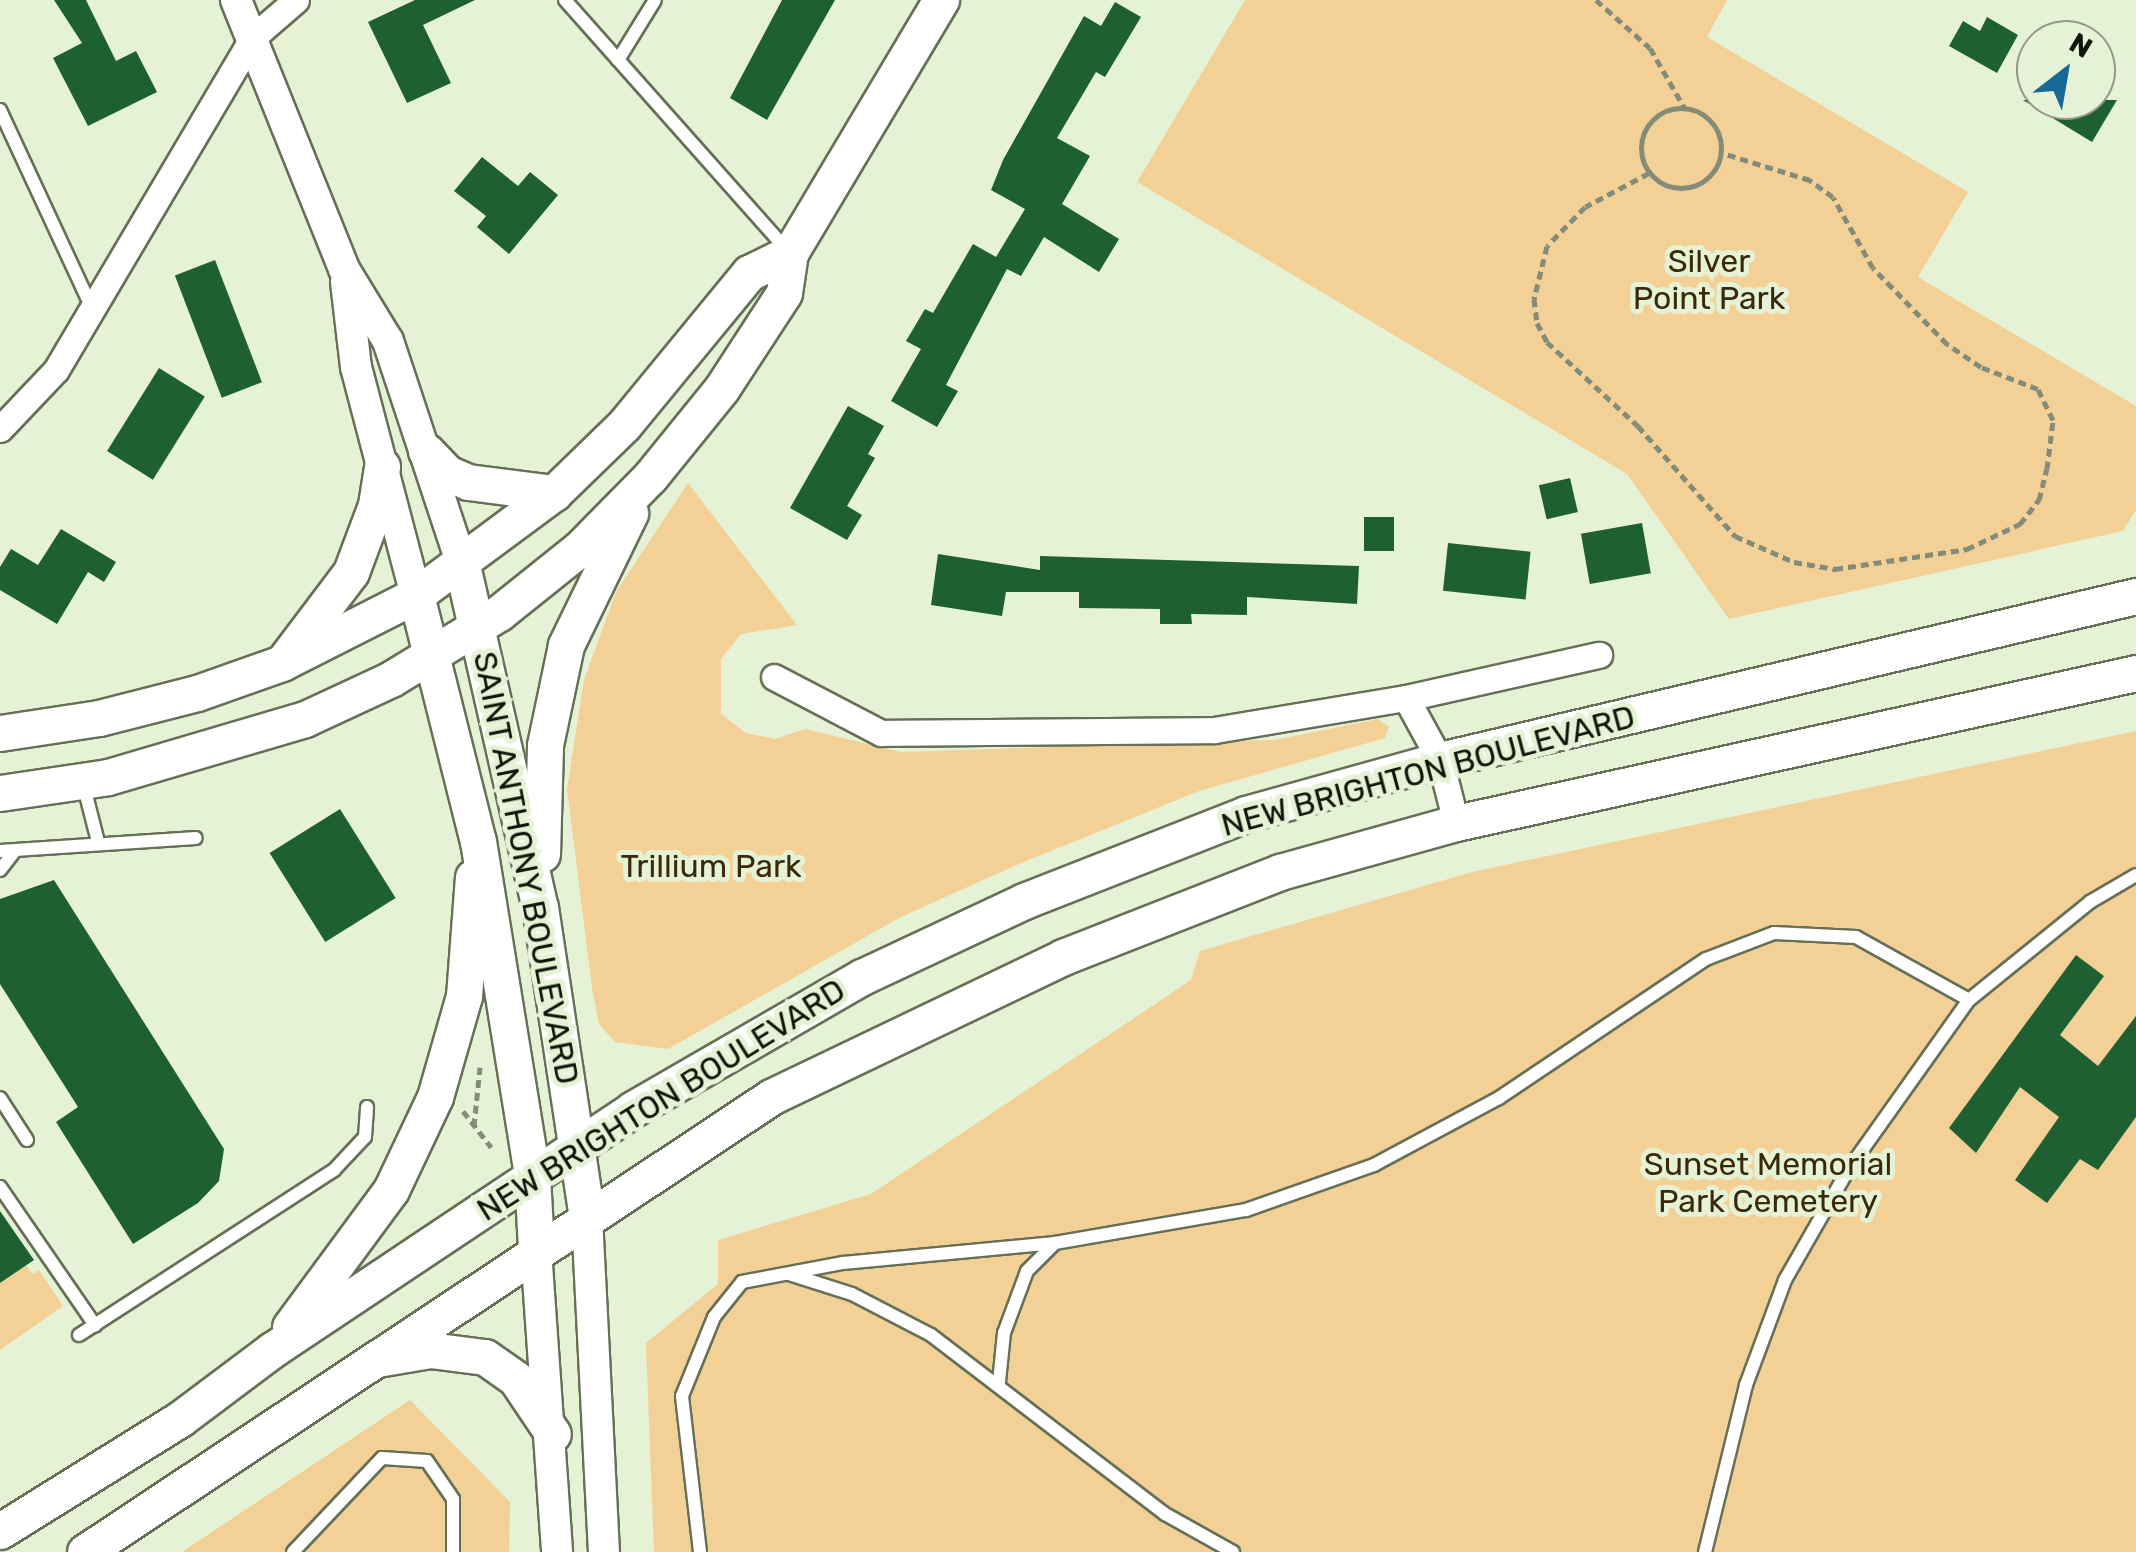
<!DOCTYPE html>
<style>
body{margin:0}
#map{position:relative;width:2136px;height:1552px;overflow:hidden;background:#e5f2d5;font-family:Rubik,sans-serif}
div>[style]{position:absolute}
.green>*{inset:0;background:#f3d196}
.building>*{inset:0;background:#1f6033;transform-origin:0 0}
.path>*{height:5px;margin-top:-2.5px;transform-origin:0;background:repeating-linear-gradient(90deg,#838c78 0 8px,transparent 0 13px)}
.path>.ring{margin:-2.5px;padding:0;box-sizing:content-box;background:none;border:5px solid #838c78;border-radius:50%}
.roads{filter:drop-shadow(2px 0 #657057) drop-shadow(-2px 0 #657057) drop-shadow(0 2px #657057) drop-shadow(0 -2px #657057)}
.service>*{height:12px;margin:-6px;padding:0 6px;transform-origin:6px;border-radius:6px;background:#fff}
.minor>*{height:25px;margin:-12.5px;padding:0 12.5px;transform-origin:12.5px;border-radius:12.5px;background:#fff}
.tertiary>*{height:30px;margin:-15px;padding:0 15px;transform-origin:15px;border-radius:15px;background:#fff}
.secondary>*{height:35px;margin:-17.5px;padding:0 17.5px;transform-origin:17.5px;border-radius:17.5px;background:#fff}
span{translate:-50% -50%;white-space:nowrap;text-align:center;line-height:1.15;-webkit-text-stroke:10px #e5f2d5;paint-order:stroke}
.park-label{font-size:32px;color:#392909}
.street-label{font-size:32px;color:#10140a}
.north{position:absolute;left:2016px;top:20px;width:100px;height:100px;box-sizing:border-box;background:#e5f2d5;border:2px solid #909984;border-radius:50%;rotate:31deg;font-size:28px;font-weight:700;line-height:40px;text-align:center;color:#10140a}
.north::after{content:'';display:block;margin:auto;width:35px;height:45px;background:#186799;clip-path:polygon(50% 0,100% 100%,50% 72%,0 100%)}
</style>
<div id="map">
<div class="green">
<div style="clip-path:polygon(1245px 0,1727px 0,1707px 37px,1968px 192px,1918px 277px,2136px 406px,2136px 510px,2123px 531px,1729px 619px,1627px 474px,1137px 182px)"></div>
<div style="clip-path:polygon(688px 483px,797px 625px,741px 634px,721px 659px,721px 714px,746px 733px,775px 739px,805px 729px,901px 752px,1274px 740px,1378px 719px,1389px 727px,1385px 738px,1199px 791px,1014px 866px,899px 918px,668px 1049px,615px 1042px,599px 1024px,592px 988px,567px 789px,584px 680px,616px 592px)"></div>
<div style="clip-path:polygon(2136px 731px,2136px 1552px,654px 1552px,646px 1343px,718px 1284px,718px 1240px,871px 1194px,1191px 980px,1200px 951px,1472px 872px)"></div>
<div style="clip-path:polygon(26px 1265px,33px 1274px,39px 1270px,63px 1306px,0 1350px,0 1283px)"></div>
<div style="clip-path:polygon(410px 1400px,510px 1502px,509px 1552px,182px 1552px)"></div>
</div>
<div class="building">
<div style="clip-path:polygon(54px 0,86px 0,116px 61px,136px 51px,157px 92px,88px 126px,53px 58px,82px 43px)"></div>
<div style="clip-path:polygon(415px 0,475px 0,423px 25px,451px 83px,407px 103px,368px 22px)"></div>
<div style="clip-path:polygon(782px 0,835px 0,767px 120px,730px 98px)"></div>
<div style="clip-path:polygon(1115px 2px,1141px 17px,1105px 77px,1096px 72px,1057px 138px,1090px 156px,1062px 204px,1119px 239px,1099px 272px,1044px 237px,1021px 276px,1007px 269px,946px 385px,958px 391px,937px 427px,891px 401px,921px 349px,906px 341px,925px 309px,933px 313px,973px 244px,996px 257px,1025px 209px,991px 190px,1003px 160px,1084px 16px,1101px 26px)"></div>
<div style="clip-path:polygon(1987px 17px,2018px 35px,1997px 73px,1949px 46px,1963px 21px,1980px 31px)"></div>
<div style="clip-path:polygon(2023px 100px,2117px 100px,2092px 142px)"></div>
<div style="clip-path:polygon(482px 157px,518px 186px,530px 172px,558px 195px,509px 254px,477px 227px,486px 216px,454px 191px)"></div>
<div style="left:215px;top:260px;width:131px;height:43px;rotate:69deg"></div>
<div style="left:159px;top:368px;width:54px;height:98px;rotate:32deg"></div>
<div style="clip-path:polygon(848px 406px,884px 426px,868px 454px,875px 458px,847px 506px,862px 515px,847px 540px,790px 508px)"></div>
<div style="left:1570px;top:478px;width:35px;height:32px;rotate:77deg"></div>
<div style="left:1364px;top:517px;width:30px;height:34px"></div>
<div style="left:1642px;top:523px;width:51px;height:62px;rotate:80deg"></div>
<div style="clip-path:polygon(61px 529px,116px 562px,104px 582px,88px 572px,57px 624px,0 590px,0 567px,11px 549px,38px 565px)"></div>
<div style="left:1448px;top:543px;width:83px;height:48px;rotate:6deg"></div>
<div style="clip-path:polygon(938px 554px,1040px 570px,1040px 556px,1359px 566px,1357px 604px,1247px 597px,1247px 615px,1191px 614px,1192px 624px,1160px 624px,1160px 609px,1079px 608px,1079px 592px,1006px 592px,1002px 616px,931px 605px)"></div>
<div style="left:340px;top:809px;width:105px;height:83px;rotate:58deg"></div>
<div style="clip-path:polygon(54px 880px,224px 1149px,219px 1181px,198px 1203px,133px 1244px,56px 1122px,78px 1107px,0 984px,0 899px)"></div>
<div style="clip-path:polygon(2076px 955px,2104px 976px,2060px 1035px,2098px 1066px,2136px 1016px,2136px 1117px,2098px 1170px,2080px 1159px,2047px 1203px,2015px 1180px,2059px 1117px,2020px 1087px,1976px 1153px,1949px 1128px)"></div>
<div style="clip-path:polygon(0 1211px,34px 1260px,0 1283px)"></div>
</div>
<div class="path">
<div style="left:1596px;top:0;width:72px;rotate:41.6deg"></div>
<div style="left:1650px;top:48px;width:68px;rotate:60deg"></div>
<div class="ring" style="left:1641px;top:108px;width:75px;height:75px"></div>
<div style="left:1649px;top:173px;width:72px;rotate:152deg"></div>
<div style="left:1585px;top:207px;width:54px;rotate:134.3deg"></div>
<div style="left:1547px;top:246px;width:55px;rotate:103.8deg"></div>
<div style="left:1534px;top:299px;width:24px;rotate:83deg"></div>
<div style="left:1537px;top:323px;width:21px;rotate:62deg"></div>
<div style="left:1547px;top:342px;width:124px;rotate:42.7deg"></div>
<div style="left:1638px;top:426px;width:147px;rotate:48.6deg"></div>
<div style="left:1735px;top:536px;width:64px;rotate:23.8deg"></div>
<div style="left:1794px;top:562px;width:42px;rotate:9.7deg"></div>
<div style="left:1835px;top:569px;width:134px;rotate:-8.6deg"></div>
<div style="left:1967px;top:549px;width:59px;rotate:-25.3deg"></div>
<div style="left:2020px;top:524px;width:31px;rotate:-52deg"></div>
<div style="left:2039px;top:500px;width:32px;rotate:-76deg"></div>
<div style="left:2047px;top:469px;width:49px;rotate:-83deg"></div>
<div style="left:2053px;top:420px;width:34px;rotate:-116deg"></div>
<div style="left:2038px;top:389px;width:61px;rotate:-158.9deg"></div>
<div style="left:1981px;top:367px;width:41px;rotate:-145.9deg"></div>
<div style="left:1947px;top:344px;width:106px;rotate:-134.2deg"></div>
<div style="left:1873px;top:268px;width:81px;rotate:-119.4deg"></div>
<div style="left:1833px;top:197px;width:29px;rotate:-144deg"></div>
<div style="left:1810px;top:180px;width:92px;rotate:-162.9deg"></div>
<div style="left:463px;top:1111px;width:46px;rotate:52.1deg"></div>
<div style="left:474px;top:1126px;width:59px;rotate:-84.2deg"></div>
</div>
<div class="roads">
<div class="service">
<div style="left:565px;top:0;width:337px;rotate:48.4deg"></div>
<div style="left:618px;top:60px;width:70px;rotate:-58.3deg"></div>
<div style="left:0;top:110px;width:216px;rotate:65.1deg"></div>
<div style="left:83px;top:783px;width:61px;rotate:75.7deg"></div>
<div style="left:0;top:851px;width:196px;rotate:-3.8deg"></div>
<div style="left:0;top:870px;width:24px;rotate:-52deg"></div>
<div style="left:0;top:1098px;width:50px;rotate:57.3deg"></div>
<div style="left:0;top:1187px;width:168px;rotate:55.5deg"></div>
<div style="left:789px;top:1274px;width:66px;rotate:17.6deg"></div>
<div style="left:852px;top:1294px;width:89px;rotate:27.4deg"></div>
<div style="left:931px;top:1335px;width:295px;rotate:37.4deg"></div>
<div style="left:1165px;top:1514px;width:78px;rotate:29.2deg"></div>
<div style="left:79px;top:1335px;width:304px;rotate:-32.9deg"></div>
<div style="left:334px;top:1170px;width:45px;rotate:-46.8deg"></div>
<div style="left:365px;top:1137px;width:30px;rotate:-86deg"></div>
<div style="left:999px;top:1382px;width:49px;rotate:-84.2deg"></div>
<div style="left:1004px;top:1333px;width:66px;rotate:-69.6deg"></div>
<div style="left:1027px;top:1271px;width:40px;rotate:-45deg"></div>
<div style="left:293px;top:1552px;width:129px;rotate:-46.6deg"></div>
<div style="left:382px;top:1458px;width:45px;rotate:3.8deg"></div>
<div style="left:427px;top:1461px;width:46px;rotate:55.6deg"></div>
<div style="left:453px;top:1499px;width:53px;rotate:90deg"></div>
<div style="left:700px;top:1552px;width:157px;rotate:-96.6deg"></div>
<div style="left:682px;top:1396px;width:85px;rotate:-67.9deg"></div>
<div style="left:714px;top:1317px;width:45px;rotate:-51.3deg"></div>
<div style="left:742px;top:1282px;width:103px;rotate:-10.7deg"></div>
<div style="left:843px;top:1263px;width:213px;rotate:-5.4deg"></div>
<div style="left:1055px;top:1243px;width:194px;rotate:-9.8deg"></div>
<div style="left:1246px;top:1210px;width:136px;rotate:-19.4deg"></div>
<div style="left:1374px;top:1165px;width:142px;rotate:-28.2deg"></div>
<div style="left:1499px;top:1098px;width:249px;rotate:-33.9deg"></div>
<div style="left:1706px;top:959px;width:73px;rotate:-20.9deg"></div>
<div style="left:1774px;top:933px;width:82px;rotate:2.8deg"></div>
<div style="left:1856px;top:937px;width:129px;rotate:29.1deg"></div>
<div style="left:1969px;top:1000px;width:156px;rotate:-39deg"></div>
<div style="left:2090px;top:902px;width:53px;rotate:-30.4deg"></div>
<div style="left:1705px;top:1552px;width:172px;rotate:-76.2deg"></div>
<div style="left:1746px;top:1385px;width:112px;rotate:-69.6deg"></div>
<div style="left:1785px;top:1280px;width:127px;rotate:-60.2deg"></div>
<div style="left:1848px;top:1170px;width:209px;rotate:-54.6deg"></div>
</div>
<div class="minor">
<div style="left:0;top:429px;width:81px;rotate:-46.5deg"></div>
<div style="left:56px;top:370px;width:386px;rotate:-59.4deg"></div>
<div style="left:252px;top:38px;width:58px;rotate:-40.8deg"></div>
<div style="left:774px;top:677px;width:121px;rotate:27.6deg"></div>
<div style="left:881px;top:733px;width:333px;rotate:-0.5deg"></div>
<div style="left:1214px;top:730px;width:195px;rotate:-9.5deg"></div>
<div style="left:1406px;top:698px;width:198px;rotate:-12.6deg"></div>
<div style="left:1406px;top:698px;width:71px;rotate:61.3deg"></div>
<div style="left:1440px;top:760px;width:65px;rotate:75.7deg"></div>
</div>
<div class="tertiary">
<div style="left:236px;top:0;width:290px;rotate:68.1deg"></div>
<div style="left:344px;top:269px;width:84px;rotate:58.6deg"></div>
<div style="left:388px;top:341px;width:236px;rotate:71.7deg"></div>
<div style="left:346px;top:282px;width:86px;rotate:83.3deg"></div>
<div style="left:356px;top:367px;width:236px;rotate:75.3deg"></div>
<div style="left:587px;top:1217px;width:335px;rotate:87.1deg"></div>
<div style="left:536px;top:1250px;width:303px;rotate:86deg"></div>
</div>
<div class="secondary">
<div style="left:426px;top:451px;width:30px;rotate:46deg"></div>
<div style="left:447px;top:473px;width:23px;rotate:23deg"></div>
<div style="left:468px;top:482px;width:87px;rotate:7.3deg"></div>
<div style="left:462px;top:565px;width:351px;rotate:77.2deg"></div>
<div style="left:540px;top:907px;width:314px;rotate:81.4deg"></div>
<div style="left:416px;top:595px;width:254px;rotate:75.9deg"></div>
<div style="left:478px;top:841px;width:338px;rotate:80.8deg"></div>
<div style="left:532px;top:1175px;width:75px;rotate:86.9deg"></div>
<div style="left:286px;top:658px;width:108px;rotate:-52.9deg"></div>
<div style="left:351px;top:572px;width:72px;rotate:-69.5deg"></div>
<div style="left:376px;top:505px;width:39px;rotate:-81deg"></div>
<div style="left:0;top:733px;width:100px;rotate:-8.6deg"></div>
<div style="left:99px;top:718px;width:101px;rotate:-14.3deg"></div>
<div style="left:197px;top:693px;width:90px;rotate:-19.4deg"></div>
<div style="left:282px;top:663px;width:150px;rotate:-26.9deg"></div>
<div style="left:416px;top:595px;width:172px;rotate:-36.5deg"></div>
<div style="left:554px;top:493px;width:98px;rotate:-44.2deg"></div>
<div style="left:624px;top:425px;width:197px;rotate:-50.6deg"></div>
<div style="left:749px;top:273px;width:46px;rotate:-26deg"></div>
<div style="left:0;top:793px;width:109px;rotate:-8.4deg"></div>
<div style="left:108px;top:777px;width:205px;rotate:-16.4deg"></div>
<div style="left:305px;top:719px;width:95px;rotate:-24.9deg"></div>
<div style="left:391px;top:679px;width:127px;rotate:-31.4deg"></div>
<div style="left:499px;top:613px;width:102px;rotate:-38.7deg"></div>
<div style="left:579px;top:549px;width:101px;rotate:-45.4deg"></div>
<div style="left:650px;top:477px;width:114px;rotate:-51deg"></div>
<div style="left:722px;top:388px;width:113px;rotate:-56.9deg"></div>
<div style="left:784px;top:293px;width:40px;rotate:-81.5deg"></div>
<div style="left:790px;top:253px;width:295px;rotate:-59.2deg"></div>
<div style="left:542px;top:854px;width:109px;rotate:-88.4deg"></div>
<div style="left:545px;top:745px;width:102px;rotate:-78.1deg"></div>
<div style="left:566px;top:645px;width:147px;rotate:-64.1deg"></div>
<div style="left:290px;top:1327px;width:170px;rotate:-53.6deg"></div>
<div style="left:391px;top:1190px;width:103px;rotate:-64.7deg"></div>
<div style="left:435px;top:1097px;width:105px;rotate:-74deg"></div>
<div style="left:464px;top:996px;width:119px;rotate:-85.7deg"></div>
<div style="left:383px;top:1358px;width:48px;rotate:-9.7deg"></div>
<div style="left:430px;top:1350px;width:55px;rotate:7.3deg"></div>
<div style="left:485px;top:1357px;width:38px;rotate:35deg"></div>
<div style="left:516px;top:1379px;width:66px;rotate:56.1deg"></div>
<div style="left:0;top:1531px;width:212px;rotate:-31.9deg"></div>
<div style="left:180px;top:1419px;width:115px;rotate:-36.9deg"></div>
<div style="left:272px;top:1350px;width:434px;rotate:-33.7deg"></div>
<div style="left:633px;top:1109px;width:264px;rotate:-30deg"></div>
<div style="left:862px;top:977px;width:179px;rotate:-25.1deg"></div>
<div style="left:1024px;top:901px;width:238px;rotate:-21.4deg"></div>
<div style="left:1246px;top:814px;width:201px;rotate:-15.6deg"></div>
<div style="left:1440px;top:760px;width:715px;rotate:-13.26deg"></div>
<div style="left:85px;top:1552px;width:823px;rotate:-33.55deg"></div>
<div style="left:771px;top:1097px;width:324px;rotate:-25.6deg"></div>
<div style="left:1063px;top:957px;width:233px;rotate:-21.4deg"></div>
<div style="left:1280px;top:872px;width:183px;rotate:-15.6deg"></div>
<div style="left:1456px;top:823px;width:696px;rotate:-12.44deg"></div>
</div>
</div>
<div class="park-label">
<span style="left:1709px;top:280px">Silver<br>Point Park</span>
<span style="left:711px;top:866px">Trillium Park</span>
<span style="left:1768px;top:1183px">Sunset Memorial<br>Park Cemetery</span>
</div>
<div class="street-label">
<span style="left:1428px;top:771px;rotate:-15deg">NEW BRIGHTON BOULEVARD</span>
<span style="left:526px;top:868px;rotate:79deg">SAINT ANTHONY BOULEVARD</span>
<span style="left:661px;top:1100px;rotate:-32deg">NEW BRIGHTON BOULEVARD</span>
</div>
<div class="north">N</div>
</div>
